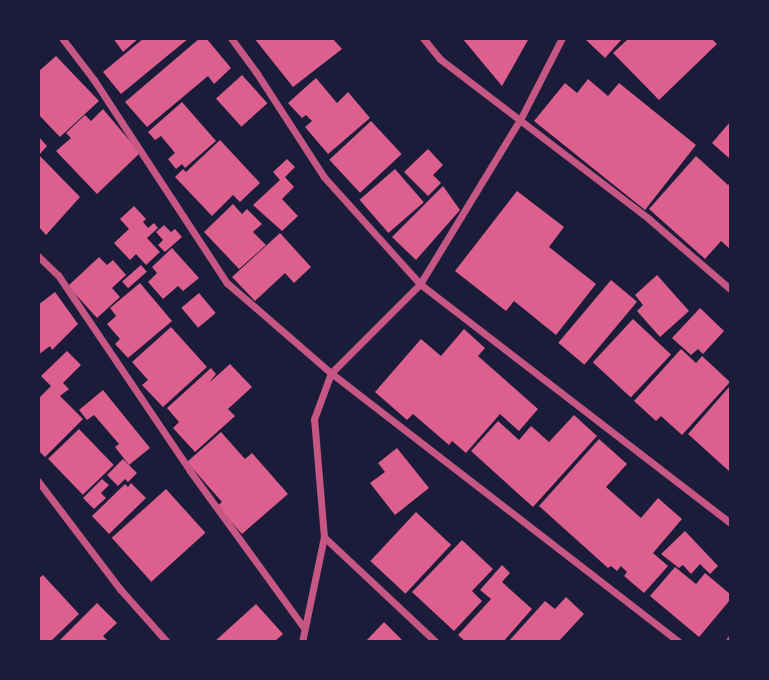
<!DOCTYPE html>
<style>
body{margin:0}
#map{position:relative;width:769px;height:680px;overflow:hidden;background:#1b1b3a;font-family:Quicksand,sans-serif}
div>[style]{position:absolute}
.building>*{inset:0;background:#dd5f8e;transform-origin:0 0}
.minor>*{height:7px;margin:-3.5px;padding:0 3.5px;transform-origin:3.5px;border-radius:3.5px;background:#c65784}
span{translate:-50% -50%;white-space:nowrap;text-align:center;line-height:1.15;-webkit-text-stroke:5px #1b1b3a;paint-order:stroke}
.frame{position:absolute;inset:0;border:40px solid #1b1b3a;pointer-events:none}
</style>
<div id="map">
<div class="building">
<div style="clip-path:polygon(113px 38px,139px 38px,123px 52px)"></div>
<div style="clip-path:polygon(144px 38px,189px 38px,121px 94px,103px 72px)"></div>
<div style="clip-path:polygon(200px 38px,206px 38px,231px 68px,214px 84px,208px 76px,147px 127px,125px 102px)"></div>
<div style="clip-path:polygon(254px 38px,332px 38px,342px 49px,293px 87px)"></div>
<div style="clip-path:polygon(462px 38px,526px 38px,528px 40px,502px 86px)"></div>
<div style="clip-path:polygon(584px 38px,623px 38px,605px 58px)"></div>
<div style="clip-path:polygon(629px 38px,711px 38px,717px 44px,659px 100px,613px 53px)"></div>
<div style="clip-path:polygon(56px 56px,99px 101px,60px 137px,38px 114px,38px 72px)"></div>
<div style="left:242px;top:75px;width:38px;height:35px;rotate:48deg"></div>
<div style="clip-path:polygon(316px 78px,337px 103px,348px 92px,370px 118px,328px 154px,305px 127px,312px 121px,306px 115px,302px 118px,288px 103px)"></div>
<div style="clip-path:polygon(588px 79px,608px 96px,619px 83px,696px 145px,645px 210px,534px 121px,565px 83px,577px 93px)"></div>
<div style="clip-path:polygon(182px 102px,216px 141px,185px 168px,182px 164px,176px 169px,168px 159px,175px 153px,161px 136px,155px 140px,148px 132px)"></div>
<div style="clip-path:polygon(103px 109px,140px 153px,97px 194px,56px 151px,71px 138px,66px 133px,85px 115px,91px 121px)"></div>
<div style="left:371px;top:121px;width:45px;height:57px;rotate:47deg"></div>
<div style="clip-path:polygon(730px 122px,730px 159px,712px 143px)"></div>
<div style="clip-path:polygon(38px 136px,47px 146px,39px 155px,80px 197px,46px 235px,38px 226px)"></div>
<div style="clip-path:polygon(220px 140px,260px 183px,240px 202px,233px 195px,212px 216px,175px 177px,183px 169px,186px 172px)"></div>
<div style="clip-path:polygon(428px 149px,443px 165px,433px 175px,441px 183px,428px 196px,404px 172px)"></div>
<div style="clip-path:polygon(696px 156px,728px 185px,730px 183px,730px 249px,721px 241px,705px 259px,649px 209px)"></div>
<div style="clip-path:polygon(287px 159px,295px 167px,285px 177px,294px 187px,282px 199px,298px 216px,282px 231px,253px 205px,280px 180px,273px 172px)"></div>
<div style="left:395px;top:169px;width:44px;height:47px;rotate:49deg"></div>
<div style="clip-path:polygon(443px 186px,460px 210px,416px 260px,392px 237px)"></div>
<div style="clip-path:polygon(517px 191px,564px 227px,549px 247px,596px 284px,556px 335px,514px 301px,506px 311px,455px 271px)"></div>
<div style="clip-path:polygon(233px 204px,242px 214px,247px 209px,262px 224px,253px 232px,266px 245px,239px 269px,204px 232px)"></div>
<div style="clip-path:polygon(134px 206px,146px 219px,143px 222px,148px 228px,154px 223px,158px 228px,147px 238px,160px 252px,146px 265px,136px 254px,130px 260px,114px 243px,129px 229px,120px 219px)"></div>
<div style="clip-path:polygon(164px 225px,171px 232px,175px 229px,182px 237px,165px 252px,158px 245px,163px 240px,156px 232px)"></div>
<div style="clip-path:polygon(280px 233px,311px 267px,294px 283px,285px 273px,255px 301px,232px 277px)"></div>
<div style="clip-path:polygon(172px 248px,199px 278px,183px 291px,178px 286px,163px 299px,148px 282px,157px 273px,152px 267px)"></div>
<div style="clip-path:polygon(99px 257px,107px 265px,113px 260px,126px 275px,112px 288px,120px 297px,97px 318px,68px 286px)"></div>
<div style="left:141px;top:265px;width:9px;height:25px;rotate:49deg"></div>
<div style="clip-path:polygon(657px 275px,689px 311px,660px 337px,637px 311px,643px 305px,635px 295px)"></div>
<div style="left:611px;top:280px;width:34px;height:82px;rotate:40deg"></div>
<div style="clip-path:polygon(140px 283px,172px 321px,128px 358px,115px 344px,120px 339px,107px 324px,116px 316px,110px 308px)"></div>
<div style="clip-path:polygon(55px 292px,78px 324px,52px 350px,50px 346px,38px 355px,38px 305px)"></div>
<div style="left:199px;top:293px;width:26px;height:23px;rotate:50deg"></div>
<div style="clip-path:polygon(700px 308px,724px 331px,703px 354px,698px 349px,691px 355px,672px 338px)"></div>
<div style="left:633px;top:319px;width:52px;height:59px;rotate:43deg"></div>
<div style="clip-path:polygon(171px 327px,207px 367px,163px 407px,142px 385px,148px 380px,132px 362px)"></div>
<div style="clip-path:polygon(464px 329px,485px 348px,478px 356px,538px 409px,519px 431px,500px 414px,466px 453px,452px 441px,449px 445px,413px 414px,407px 420px,375px 392px,421px 339px,441px 356px)"></div>
<div style="clip-path:polygon(681px 349px,696px 363px,702px 356px,730px 382px,682px 435px,661px 416px,656px 421px,634px 401px)"></div>
<div style="clip-path:polygon(67px 351px,81px 365px,63px 383px,69px 389px,60px 396px,83px 419px,45px 457px,38px 450px,38px 399px,51px 386px,41px 376px)"></div>
<div style="clip-path:polygon(230px 364px,252px 387px,228px 409px,235px 416px,195px 452px,173px 428px,179px 422px,167px 408px,211px 368px,216px 374px,209px 383px)"></div>
<div style="clip-path:polygon(729px 387px,730px 389px,730px 472px,688px 434px)"></div>
<div style="clip-path:polygon(103px 390px,150px 448px,129px 465px,115px 447px,119px 444px,94px 415px,87px 420px,79px 410px)"></div>
<div style="clip-path:polygon(574px 415px,597px 436px,533px 507px,471px 451px,498px 421px,519px 440px,531px 426px,549px 442px)"></div>
<div style="left:79px;top:429px;width:50px;height:43px;rotate:46deg"></div>
<div style="clip-path:polygon(221px 432px,245px 459px,252px 453px,288px 494px,242px 534px,217px 506px,222px 502px,187px 462px)"></div>
<div style="clip-path:polygon(599px 439px,627px 464px,606px 487px,641px 518px,658px 498px,682px 519px,653px 553px,668px 566px,644px 593px,624px 576px,627px 572px,621px 566px,617px 571px,611px 566px,608px 568px,539px 506px)"></div>
<div style="clip-path:polygon(397px 448px,429px 488px,395px 515px,370px 483px,385px 472px,378px 463px)"></div>
<div style="clip-path:polygon(123px 459px,137px 473px,128px 482px,125px 479px,118px 486px,107px 475px)"></div>
<div style="clip-path:polygon(102px 479px,109px 485px,101px 493px,106px 498px,94px 509px,83px 498px)"></div>
<div style="clip-path:polygon(131px 483px,146px 498px,109px 534px,92px 516px,125px 484px,128px 487px)"></div>
<div style="left:166px;top:489px;width:59px;height:73px;rotate:48deg"></div>
<div style="left:416px;top:512px;width:48px;height:67px;rotate:43deg"></div>
<div style="clip-path:polygon(685px 531px,718px 566px,710px 574px,700px 564px,691px 574px,683px 565px,679px 568px,661px 554px)"></div>
<div style="clip-path:polygon(462px 540px,493px 569px,472px 591px,482px 601px,454px 631px,412px 592px)"></div>
<div style="clip-path:polygon(502px 565px,510px 573px,502px 582px,532px 609px,503px 642px,466px 642px,458px 635px,491px 599px,480px 590px)"></div>
<div style="clip-path:polygon(675px 567px,696px 584px,705px 573px,730px 594px,730px 600px,699px 637px,650px 596px)"></div>
<div style="clip-path:polygon(43px 575px,79px 614px,50px 642px,38px 642px,38px 579px)"></div>
<div style="clip-path:polygon(566px 597px,584px 614px,558px 642px,508px 642px,545px 601px,555px 609px)"></div>
<div style="clip-path:polygon(97px 603px,117px 623px,103px 636px,109px 642px,58px 642px)"></div>
<div style="clip-path:polygon(256px 604px,283px 634px,274px 642px,214px 642px)"></div>
<div style="clip-path:polygon(384px 622px,404px 642px,365px 642px)"></div>
</div>
<div class="minor">
<div style="left:62px;top:38px;width:53px;rotate:52.7deg"></div>
<div style="left:94px;top:80px;width:243px;rotate:56.8deg"></div>
<div style="left:227px;top:283px;width:138px;rotate:40.9deg"></div>
<div style="left:331px;top:373px;width:440px;rotate:37.7deg"></div>
<div style="left:231px;top:38px;width:42px;rotate:53.7deg"></div>
<div style="left:256px;top:72px;width:125px;rotate:57.1deg"></div>
<div style="left:324px;top:177px;width:144px;rotate:48.1deg"></div>
<div style="left:420px;top:284px;width:391px;rotate:37.6deg"></div>
<div style="left:423px;top:38px;width:27px;rotate:51deg"></div>
<div style="left:440px;top:59px;width:263px;rotate:37.4deg"></div>
<div style="left:649px;top:219px;width:107px;rotate:40.8deg"></div>
<div style="left:38px;top:256px;width:28px;rotate:44deg"></div>
<div style="left:58px;top:275px;width:236px;rotate:56deg"></div>
<div style="left:190px;top:471px;width:195px;rotate:54deg"></div>
<div style="left:38px;top:481px;width:136px;rotate:52.8deg"></div>
<div style="left:120px;top:589px;width:71px;rotate:48.4deg"></div>
<div style="left:324px;top:537px;width:154px;rotate:43.2deg"></div>
<div style="left:302px;top:642px;width:107px;rotate:-78.2deg"></div>
<div style="left:324px;top:537px;width:118px;rotate:-94.8deg"></div>
<div style="left:314px;top:419px;width:49px;rotate:-69.7deg"></div>
<div style="left:331px;top:373px;width:126px;rotate:-45deg"></div>
<div style="left:420px;top:284px;width:194px;rotate:-58.7deg"></div>
<div style="left:521px;top:118px;width:90px;rotate:-62.9deg"></div>
<div style="left:729px;top:642px;width:3px;rotate:-72deg"></div>
</div>
<div class="frame"></div>
</div>
